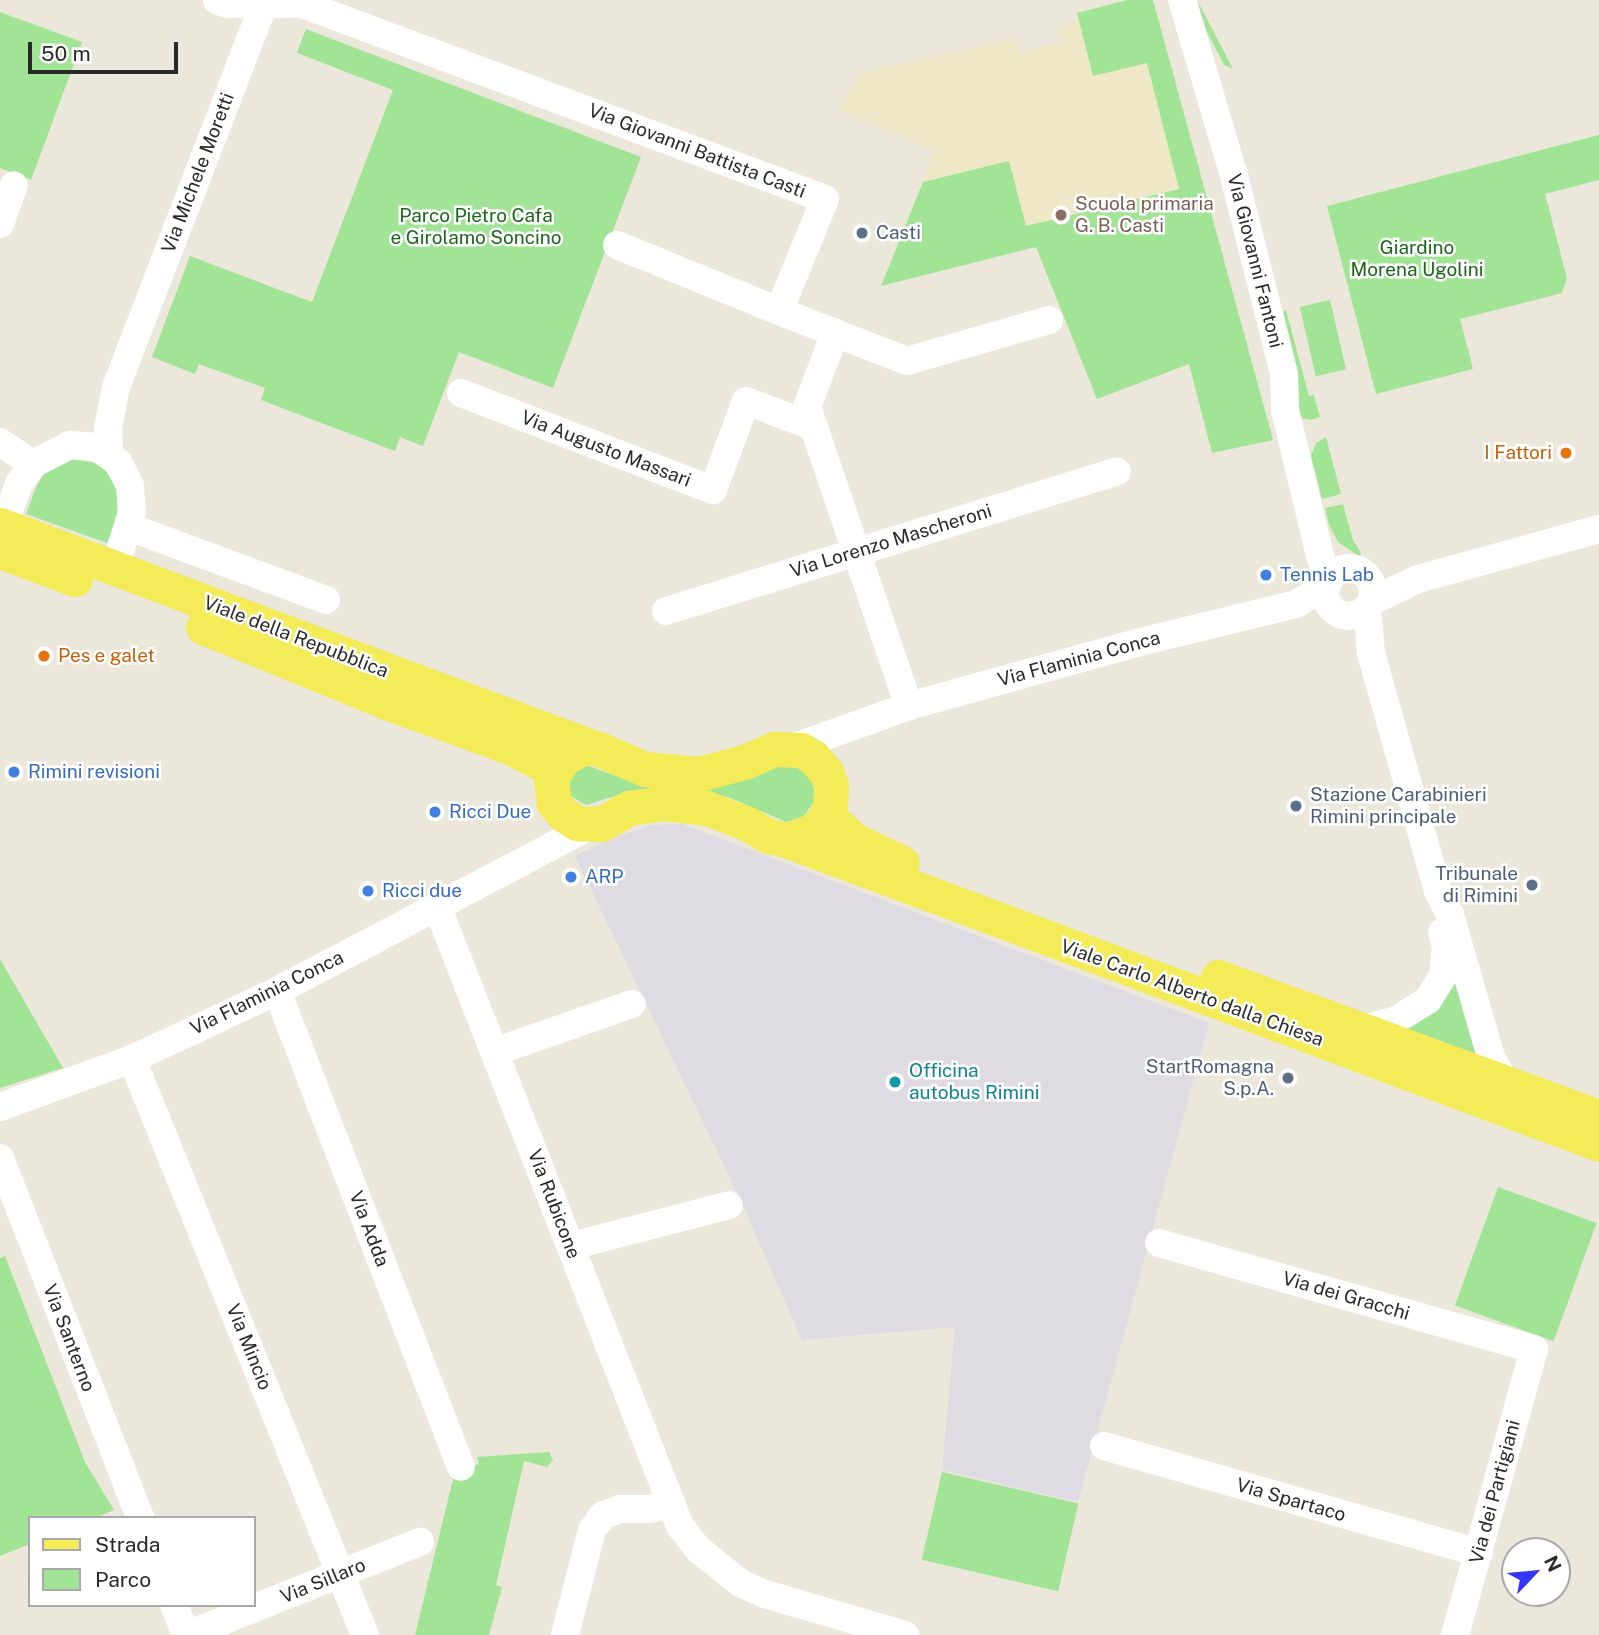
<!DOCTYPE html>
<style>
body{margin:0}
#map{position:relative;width:1599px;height:1635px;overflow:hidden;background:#ebe7da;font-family:"Public Sans",sans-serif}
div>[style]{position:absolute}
.industrial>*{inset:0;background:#dfdbe3}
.education>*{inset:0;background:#eee8c8}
.green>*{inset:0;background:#a1e495;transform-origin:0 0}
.minor>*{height:28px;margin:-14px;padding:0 14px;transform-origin:14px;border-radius:14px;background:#fff}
.minor>.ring{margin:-14px;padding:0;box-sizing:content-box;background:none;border:28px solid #fff;border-radius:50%}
.major>*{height:35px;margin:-17.5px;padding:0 17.5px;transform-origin:17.5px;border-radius:17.5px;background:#f3eb57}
.dots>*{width:19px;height:19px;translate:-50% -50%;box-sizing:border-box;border:4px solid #fff;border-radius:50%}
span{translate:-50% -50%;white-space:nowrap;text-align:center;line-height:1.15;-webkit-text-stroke:5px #fff;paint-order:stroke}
.street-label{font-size:19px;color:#292929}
.education-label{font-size:19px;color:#785e54}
.left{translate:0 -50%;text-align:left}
.park-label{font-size:19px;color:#1a6618}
.service-label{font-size:19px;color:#4e5e75}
.right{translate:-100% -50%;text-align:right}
.food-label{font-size:19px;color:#c56008}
.shop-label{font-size:19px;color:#366cbe}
.culture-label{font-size:19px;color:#0d838f}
.legend{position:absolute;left:28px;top:1516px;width:228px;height:91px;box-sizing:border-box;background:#fff;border:2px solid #a9a9a9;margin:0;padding:9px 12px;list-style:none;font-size:21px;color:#292929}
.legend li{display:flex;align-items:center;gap:14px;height:35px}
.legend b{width:35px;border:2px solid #a9a9a9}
.north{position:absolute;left:1501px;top:1537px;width:70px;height:70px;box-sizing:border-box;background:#fff;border:2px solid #a9a9a9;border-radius:50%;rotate:64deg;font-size:19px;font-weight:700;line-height:28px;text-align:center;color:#292929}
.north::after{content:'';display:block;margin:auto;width:24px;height:32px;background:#3536fd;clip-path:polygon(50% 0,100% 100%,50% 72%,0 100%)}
.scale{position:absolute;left:28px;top:42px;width:150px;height:32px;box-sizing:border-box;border:4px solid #292929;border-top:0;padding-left:9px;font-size:21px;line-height:24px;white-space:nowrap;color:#292929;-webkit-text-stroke:5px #fff;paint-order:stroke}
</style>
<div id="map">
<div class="industrial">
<div style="clip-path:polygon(682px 824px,1209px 1023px,1078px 1502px,942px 1470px,955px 1327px,802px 1340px,740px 1199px,575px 856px,611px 839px,651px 825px)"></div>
</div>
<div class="education">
<div style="clip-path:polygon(1127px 0,1153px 0,1273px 440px,1212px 453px,1189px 364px,1097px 399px,1036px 247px,881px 286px,935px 151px,838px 110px,859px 73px,1016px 38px,1020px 52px,1062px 42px,1059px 25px,1079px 20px,1077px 13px)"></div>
</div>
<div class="green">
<div style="clip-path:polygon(1127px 0,1153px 0,1273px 440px,1212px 453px,1189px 364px,1097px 399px,1036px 247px,881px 286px,923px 182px,1009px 161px,1026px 226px,1179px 189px,1147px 63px,1093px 76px,1077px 13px)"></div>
<div style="clip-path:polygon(1197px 0,1233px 69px,1224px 65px,1207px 32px)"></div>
<div style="clip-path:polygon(0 12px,82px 42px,31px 180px,0 168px)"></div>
<div style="clip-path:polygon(306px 29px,641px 157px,553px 388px,459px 352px,423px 446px,400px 437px,395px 451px,261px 400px,265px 388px,199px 364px,195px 374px,152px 357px,190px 256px,312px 302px,393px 90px,297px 53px)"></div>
<div style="clip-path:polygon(1599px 135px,1599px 180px,1545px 194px,1567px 278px,1562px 293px,1460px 319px,1473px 369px,1376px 394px,1327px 206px)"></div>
<div style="left:1330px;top:300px;width:71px;height:31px;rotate:77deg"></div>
<div style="clip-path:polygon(1286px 310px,1309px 396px,1314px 395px,1320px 417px,1311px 420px,1302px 418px,1298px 409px,1297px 370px,1283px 311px)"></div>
<div style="clip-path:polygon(1326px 437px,1341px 494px,1322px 499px,1311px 456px,1316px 443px)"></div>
<div style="clip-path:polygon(72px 459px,101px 464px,118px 489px,117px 520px,107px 543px,26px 514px,37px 485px,46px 471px)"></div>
<div style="clip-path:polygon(1343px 504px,1353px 540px,1361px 553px,1360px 557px,1338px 542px,1329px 525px,1325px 508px)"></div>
<div style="clip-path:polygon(586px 765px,641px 785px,716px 787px,741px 781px,774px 766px,802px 768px,814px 783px,814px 802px,804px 816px,786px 822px,731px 798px,702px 790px,628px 792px,586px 805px,569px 795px,568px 778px)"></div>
<div style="clip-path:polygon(0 959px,63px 1068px,0 1088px)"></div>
<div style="clip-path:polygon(1457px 971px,1480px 1058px,1394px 1029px)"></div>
<div style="left:1498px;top:1187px;width:105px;height:126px;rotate:20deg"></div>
<div style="clip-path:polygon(5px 1256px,85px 1462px,114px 1510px,95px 1518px,30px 1518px,30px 1544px,0 1556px,0 1258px)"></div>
<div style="clip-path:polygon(549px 1452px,553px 1460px,547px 1467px,524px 1461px,496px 1585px,502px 1587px,489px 1635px,415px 1635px,455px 1471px,479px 1464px,477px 1457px)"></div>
<div style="left:942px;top:1472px;width:140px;height:90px;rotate:13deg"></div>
</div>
<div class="minor">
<div style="left:217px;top:0;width:11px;rotate:22deg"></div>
<div style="left:227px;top:4px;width:75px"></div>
<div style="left:302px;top:4px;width:558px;rotate:20.45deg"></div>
<div style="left:825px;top:199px;width:121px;rotate:112.3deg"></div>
<div style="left:779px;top:311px;width:60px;rotate:21.4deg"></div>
<div style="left:835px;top:333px;width:79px;rotate:110.7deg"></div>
<div style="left:807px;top:407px;width:316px;rotate:71.2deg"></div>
<div style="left:1182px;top:0;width:179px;rotate:73.5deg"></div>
<div style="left:1233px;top:172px;width:208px;rotate:75.8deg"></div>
<div style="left:1284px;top:374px;width:36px;rotate:88deg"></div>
<div style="left:1285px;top:410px;width:150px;rotate:76.5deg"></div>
<div style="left:1320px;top:556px;width:25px;rotate:67deg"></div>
<div style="left:0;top:224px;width:41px;rotate:-70.3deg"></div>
<div style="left:617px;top:245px;width:175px;rotate:22.2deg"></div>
<div style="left:835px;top:333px;width:77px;rotate:21.3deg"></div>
<div style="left:907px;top:361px;width:148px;rotate:-16.1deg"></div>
<div style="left:461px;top:393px;width:270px;rotate:21.1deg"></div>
<div style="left:713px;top:490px;width:95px;rotate:-69.7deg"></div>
<div style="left:746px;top:401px;width:73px;rotate:20.9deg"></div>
<div style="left:0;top:442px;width:40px;rotate:34deg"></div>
<div style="left:109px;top:453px;width:25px;rotate:-92deg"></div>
<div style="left:108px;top:428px;width:42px;rotate:-79deg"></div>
<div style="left:116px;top:387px;width:412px;rotate:-68.9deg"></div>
<div style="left:3px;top:526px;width:45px;rotate:-69.1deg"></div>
<div style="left:19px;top:484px;width:24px;rotate:-55deg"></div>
<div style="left:33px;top:464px;width:42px;rotate:-27.2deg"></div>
<div style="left:70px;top:445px;width:26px;rotate:4deg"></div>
<div style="left:96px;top:447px;width:27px;rotate:34deg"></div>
<div style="left:118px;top:462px;width:27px;rotate:63deg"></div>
<div style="left:130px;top:486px;width:26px;rotate:86deg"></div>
<div style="left:132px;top:512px;width:59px;rotate:106.9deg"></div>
<div style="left:129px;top:527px;width:210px;rotate:20.3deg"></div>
<div class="ring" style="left:1325px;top:568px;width:20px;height:20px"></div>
<div style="left:1372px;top:601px;width:51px;rotate:-25.6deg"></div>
<div style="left:1418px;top:579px;width:188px;rotate:-15.4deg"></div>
<div style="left:1367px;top:608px;width:45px;rotate:84.9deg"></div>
<div style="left:1371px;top:653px;width:247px;rotate:74.3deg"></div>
<div style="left:1438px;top:891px;width:27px;rotate:63deg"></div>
<div style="left:1450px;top:915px;width:148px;rotate:73.9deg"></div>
<div style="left:1491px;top:1057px;width:26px;rotate:61deg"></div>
<div style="left:666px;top:611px;width:472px;rotate:-17.2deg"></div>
<div style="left:792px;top:748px;width:124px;rotate:-19.7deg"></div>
<div style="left:909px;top:706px;width:236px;rotate:-15.5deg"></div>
<div style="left:1136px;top:643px;width:165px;rotate:-13.7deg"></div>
<div style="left:1296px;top:604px;width:35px;rotate:-31deg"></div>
<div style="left:437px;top:906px;width:666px;rotate:68.6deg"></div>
<div style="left:680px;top:1526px;width:29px;rotate:52deg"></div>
<div style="left:698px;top:1549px;width:54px;rotate:39deg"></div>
<div style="left:740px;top:1583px;width:27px;rotate:24deg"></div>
<div style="left:765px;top:1594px;width:146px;rotate:16.3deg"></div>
<div style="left:277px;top:991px;width:510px;rotate:68.87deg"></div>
<div style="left:1363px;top:1029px;width:34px;rotate:-15deg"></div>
<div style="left:1396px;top:1020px;width:38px;rotate:-32deg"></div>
<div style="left:1428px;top:1000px;width:28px;rotate:-58deg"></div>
<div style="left:1443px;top:976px;width:28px;rotate:-84deg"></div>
<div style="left:1446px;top:948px;width:16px;rotate:-104deg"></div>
<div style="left:494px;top:1052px;width:146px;rotate:-19.2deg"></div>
<div style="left:132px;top:1059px;width:621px;rotate:67.98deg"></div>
<div style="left:0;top:1107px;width:140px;rotate:-20deg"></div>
<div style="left:132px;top:1059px;width:160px;rotate:-25.1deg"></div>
<div style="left:277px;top:991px;width:356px;rotate:-27.8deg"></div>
<div style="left:0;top:1158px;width:386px;rotate:68.7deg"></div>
<div style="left:1159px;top:1243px;width:390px;rotate:15.8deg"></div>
<div style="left:1534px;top:1349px;width:297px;rotate:105.4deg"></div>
<div style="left:571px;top:1246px;width:163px;rotate:-14.5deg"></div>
<div style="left:1104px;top:1446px;width:390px;rotate:15.9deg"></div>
<div style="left:174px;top:1605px;width:32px;rotate:68deg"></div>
<div style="left:187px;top:1635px;width:251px;rotate:-21.8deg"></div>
<div style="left:565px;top:1635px;width:108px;rotate:-75.6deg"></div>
<div style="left:592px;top:1530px;width:17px;rotate:-54deg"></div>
<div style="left:602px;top:1516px;width:18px;rotate:-22deg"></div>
<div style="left:619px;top:1509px;width:31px"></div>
<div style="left:650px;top:1509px;width:20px;rotate:-18deg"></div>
</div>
<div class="major">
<div style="left:0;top:525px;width:632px;rotate:20.56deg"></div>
<div style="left:0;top:551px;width:80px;rotate:20.5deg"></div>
<div style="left:203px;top:627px;width:201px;rotate:22.2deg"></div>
<div style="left:389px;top:703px;width:129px;rotate:20deg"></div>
<div style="left:510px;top:747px;width:50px;rotate:27.6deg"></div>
<div style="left:586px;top:747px;width:13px;rotate:9deg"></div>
<div style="left:599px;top:749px;width:50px;rotate:23.5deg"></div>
<div style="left:645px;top:769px;width:54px;rotate:5.3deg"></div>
<div style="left:699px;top:774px;width:47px;rotate:-14.9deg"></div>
<div style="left:744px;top:762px;width:33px;rotate:-23deg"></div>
<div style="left:774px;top:749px;width:27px;rotate:2deg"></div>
<div style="left:801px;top:750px;width:14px;rotate:30deg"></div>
<div style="left:813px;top:757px;width:20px;rotate:49deg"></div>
<div style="left:826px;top:772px;width:15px;rotate:70deg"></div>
<div style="left:831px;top:786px;width:22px;rotate:93deg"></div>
<div style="left:830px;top:808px;width:15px;rotate:118deg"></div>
<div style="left:823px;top:821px;width:16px;rotate:137deg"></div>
<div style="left:811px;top:832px;width:26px;rotate:162deg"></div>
<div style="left:786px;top:840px;width:18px;rotate:-167deg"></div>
<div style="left:768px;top:836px;width:23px;rotate:-149deg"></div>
<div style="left:748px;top:824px;width:44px;rotate:-158.7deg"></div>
<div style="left:707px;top:808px;width:43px;rotate:-173.4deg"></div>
<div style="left:664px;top:803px;width:35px;rotate:172deg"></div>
<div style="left:629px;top:808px;width:32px;rotate:150deg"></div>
<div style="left:601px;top:824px;width:24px;rotate:-178deg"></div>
<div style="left:577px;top:823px;width:15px;rotate:-148deg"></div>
<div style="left:564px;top:815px;width:16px;rotate:-130deg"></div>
<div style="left:554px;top:803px;width:24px;rotate:-97deg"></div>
<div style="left:551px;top:779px;width:24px;rotate:-60deg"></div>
<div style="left:563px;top:758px;width:25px;rotate:-26deg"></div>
<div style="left:827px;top:815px;width:37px;rotate:43deg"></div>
<div style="left:854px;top:840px;width:53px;rotate:25.6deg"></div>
<div style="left:786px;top:840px;width:868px;rotate:20.5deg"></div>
<div style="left:1218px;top:977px;width:406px;rotate:20.2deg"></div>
</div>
<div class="dots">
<div style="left:1061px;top:215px;background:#8d6e63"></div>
<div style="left:862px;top:233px;background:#5c6f8a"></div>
<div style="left:1566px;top:453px;background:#e8710a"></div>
<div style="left:1266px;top:575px;background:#3f7fe0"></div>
<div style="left:44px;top:656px;background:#e8710a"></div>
<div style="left:14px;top:772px;background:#3f7fe0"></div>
<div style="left:1296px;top:806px;background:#5c6f8a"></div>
<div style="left:435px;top:812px;background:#3f7fe0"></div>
<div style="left:571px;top:877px;background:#3f7fe0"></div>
<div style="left:1532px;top:885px;background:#5c6f8a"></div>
<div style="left:368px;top:891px;background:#3f7fe0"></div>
<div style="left:1288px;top:1078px;background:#5c6f8a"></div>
<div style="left:895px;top:1082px;background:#0f9aa8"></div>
</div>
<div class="street-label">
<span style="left:697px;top:151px;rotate:21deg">Via Giovanni Battista Casti</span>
<span style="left:198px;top:173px;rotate:-69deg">Via Michele Moretti</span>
<span style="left:1255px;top:261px;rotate:76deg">Via Giovanni Fantoni</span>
<span style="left:606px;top:449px;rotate:21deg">Via Augusto Massari</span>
<span style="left:891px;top:541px;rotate:-17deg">Via Lorenzo Mascheroni</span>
<span style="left:296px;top:637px;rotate:21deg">Viale della Repubblica</span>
<span style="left:1079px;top:659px;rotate:-15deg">Via Flaminia Conca</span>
<span style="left:267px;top:993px;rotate:-26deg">Via Flaminia Conca</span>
<span style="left:1192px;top:993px;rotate:20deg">Viale Carlo Alberto dalla Chiesa</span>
<span style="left:554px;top:1204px;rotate:69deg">Via Rubicone</span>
<span style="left:369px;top:1229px;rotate:69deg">Via Adda</span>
<span style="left:1346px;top:1296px;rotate:16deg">Via dei Gracchi</span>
<span style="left:69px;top:1338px;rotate:69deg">Via Santerno</span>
<span style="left:249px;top:1347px;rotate:68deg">Via Mincio</span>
<span style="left:1495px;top:1492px;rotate:-75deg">Via dei Partigiani</span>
<span style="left:1291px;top:1500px;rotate:16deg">Via Spartaco</span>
<span style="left:323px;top:1581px;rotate:-22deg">Via Sillaro</span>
</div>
<div class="education-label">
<span class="left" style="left:1075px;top:215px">Scuola primaria<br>G. B. Casti</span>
</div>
<div class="park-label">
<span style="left:476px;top:227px">Parco Pietro Cafa<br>e Girolamo Soncino</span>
<span style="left:1417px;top:259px">Giardino<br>Morena Ugolini</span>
</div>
<div class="service-label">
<span class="left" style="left:876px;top:233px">Casti</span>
<span class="left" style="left:1310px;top:806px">Stazione Carabinieri<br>Rimini principale</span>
<span class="right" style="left:1518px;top:885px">Tribunale<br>di Rimini</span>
<span class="right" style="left:1274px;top:1078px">StartRomagna<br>S.p.A.</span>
</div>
<div class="food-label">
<span class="right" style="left:1552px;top:453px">I Fattori</span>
<span class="left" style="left:58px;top:656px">Pes e galet</span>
</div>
<div class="shop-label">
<span class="left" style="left:1280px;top:575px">Tennis Lab</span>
<span class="left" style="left:28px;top:772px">Rimini revisioni</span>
<span class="left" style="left:449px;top:812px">Ricci Due</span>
<span class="left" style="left:585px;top:877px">ARP</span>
<span class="left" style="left:382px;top:891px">Ricci due</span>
</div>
<div class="culture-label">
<span class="left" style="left:909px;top:1082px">Officina<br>autobus Rimini</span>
</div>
<ul class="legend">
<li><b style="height:9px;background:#f3eb57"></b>Strada</li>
<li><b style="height:19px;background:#a1e495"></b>Parco</li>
</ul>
<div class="north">N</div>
<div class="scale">50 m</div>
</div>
